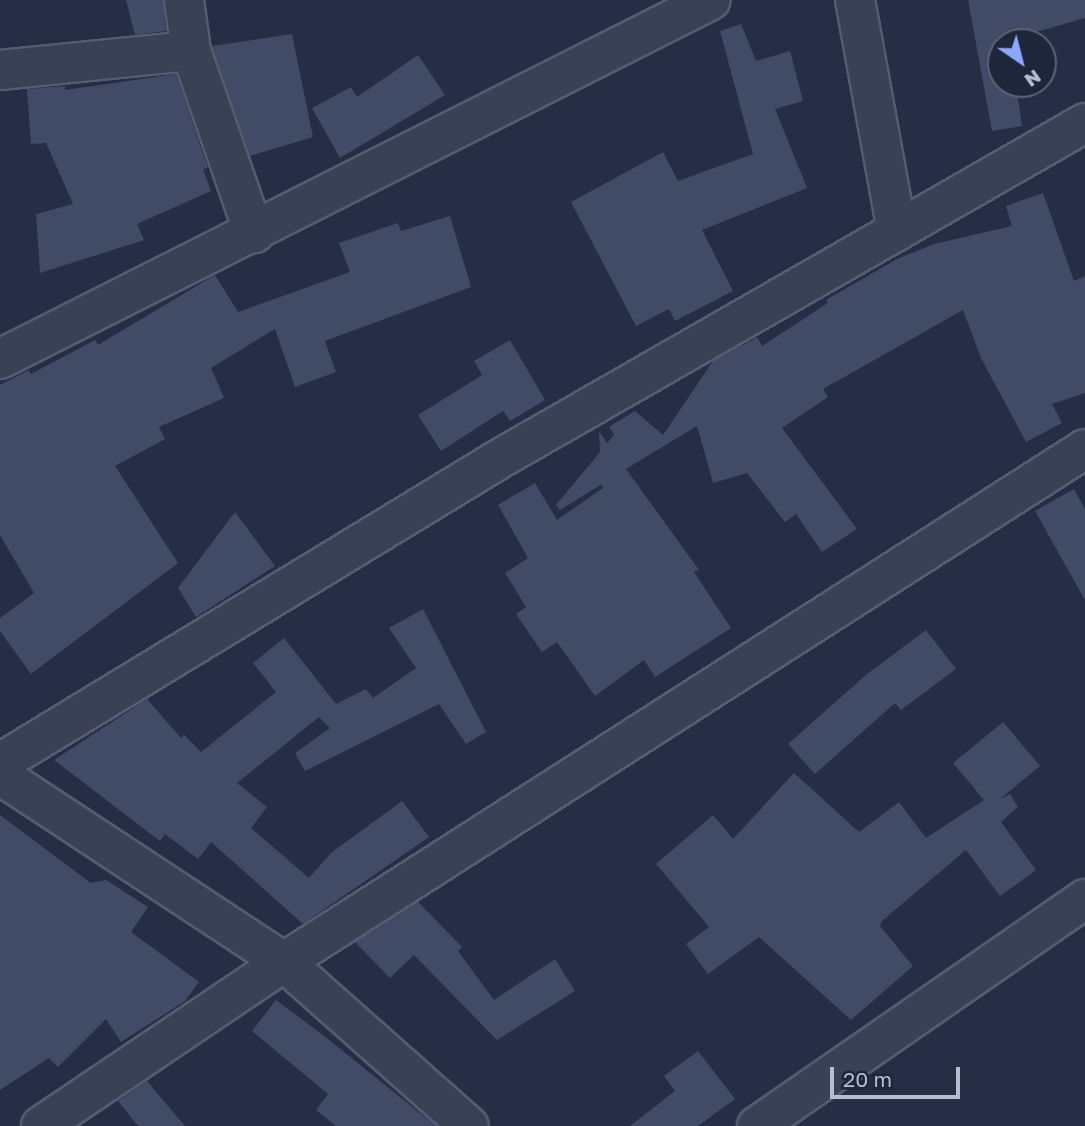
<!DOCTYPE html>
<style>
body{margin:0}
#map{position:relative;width:1085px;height:1126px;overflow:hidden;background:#252e45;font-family:"Golos Text",sans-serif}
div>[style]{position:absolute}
.building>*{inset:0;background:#424b65}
.roads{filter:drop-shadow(2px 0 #555c6f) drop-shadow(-2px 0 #555c6f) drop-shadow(0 2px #555c6f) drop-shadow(0 -2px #555c6f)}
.minor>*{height:38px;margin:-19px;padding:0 19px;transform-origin:19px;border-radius:19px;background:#3a4154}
.tertiary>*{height:38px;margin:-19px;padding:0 19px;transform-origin:19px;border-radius:19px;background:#3a4154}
span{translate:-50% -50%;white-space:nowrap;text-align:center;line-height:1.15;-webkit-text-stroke:6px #1e263a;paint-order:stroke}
.north{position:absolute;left:987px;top:28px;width:70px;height:70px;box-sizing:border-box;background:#1e263a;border:2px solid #5b6275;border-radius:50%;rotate:145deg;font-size:19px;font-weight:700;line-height:28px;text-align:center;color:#b7bdce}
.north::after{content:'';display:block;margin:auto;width:24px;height:32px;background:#8ba7ff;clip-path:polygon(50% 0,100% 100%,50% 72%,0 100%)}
.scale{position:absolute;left:830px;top:1067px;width:130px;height:32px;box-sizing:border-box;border:4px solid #b7bdce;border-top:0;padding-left:9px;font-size:21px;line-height:24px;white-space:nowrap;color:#b7bdce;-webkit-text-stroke:5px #1e263a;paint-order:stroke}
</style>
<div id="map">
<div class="building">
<div style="clip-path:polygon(126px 0,163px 0,166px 31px,135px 35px)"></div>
<div style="clip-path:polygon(968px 0,1085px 0,1085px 18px,1001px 42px,1001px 84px,1016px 84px,1022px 126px,992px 131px)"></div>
<div style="clip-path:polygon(741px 24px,756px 61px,790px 51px,803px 101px,775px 109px,807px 188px,702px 230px,733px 291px,675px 321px,669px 309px,636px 326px,571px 202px,663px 152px,678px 181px,753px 154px,720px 31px)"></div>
<div style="clip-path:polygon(292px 34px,313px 137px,250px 156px,212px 46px)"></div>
<div style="clip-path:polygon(418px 55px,445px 95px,340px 158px,312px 108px,351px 87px,357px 97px)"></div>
<div style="clip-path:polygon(176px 74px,208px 168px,203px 169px,211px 191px,137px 224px,144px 240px,40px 273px,36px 214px,73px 204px,46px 143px,31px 144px,27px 89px,65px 86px,65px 90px)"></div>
<div style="clip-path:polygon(1043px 193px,1074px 281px,1085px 276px,1085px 393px,1052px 404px,1062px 423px,1026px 442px,981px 358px,963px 310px,823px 389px,828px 397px,782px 428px,857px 529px,822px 552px,796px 514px,785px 522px,747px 473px,713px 483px,697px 426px,626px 469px,699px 570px,694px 572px,731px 628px,655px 677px,644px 660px,595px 696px,557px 642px,542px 652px,516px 614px,526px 607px,505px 573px,528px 558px,498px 505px,535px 483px,557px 520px,603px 488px,602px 484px,560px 510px,556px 505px,600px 452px,599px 431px,607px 443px,614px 435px,609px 427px,635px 411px,663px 435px,713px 361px,757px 337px,762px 346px,828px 303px,826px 300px,897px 259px,934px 244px,1012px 226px,1006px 206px)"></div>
<div style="clip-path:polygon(450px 216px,471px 287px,325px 341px,336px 372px,295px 387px,275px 329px,211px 368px,224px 398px,159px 427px,165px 439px,115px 466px,178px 563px,31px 674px,0 631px,0 618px,34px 593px,0 535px,0 385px,29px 370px,31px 374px,95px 340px,98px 345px,215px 275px,238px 312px,350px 272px,339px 243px,398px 223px,401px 231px)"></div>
<div style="clip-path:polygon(510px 340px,545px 400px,510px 421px,503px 411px,441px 451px,418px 415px,482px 375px,474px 361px)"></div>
<div style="clip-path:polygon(1074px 489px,1085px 509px,1085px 600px,1035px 511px)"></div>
<div style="clip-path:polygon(235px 512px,275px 566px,196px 617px,178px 588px)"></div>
<div style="clip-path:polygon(423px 609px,486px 732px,466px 744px,439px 704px,305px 771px,295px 753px,330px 728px,319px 717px,237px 783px,267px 807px,251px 828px,309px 878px,331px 853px,402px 801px,429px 837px,303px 924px,211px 842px,198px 859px,165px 834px,160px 841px,54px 760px,147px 699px,181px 738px,184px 735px,201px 752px,276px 692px,253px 663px,284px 638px,336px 704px,366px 689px,373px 698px,416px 668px,389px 628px)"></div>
<div style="clip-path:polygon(926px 630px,956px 669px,901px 710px,895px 703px,815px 774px,788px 744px,867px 674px)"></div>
<div style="clip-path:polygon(1003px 722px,1040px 766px,1000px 799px,1010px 794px,1018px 807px,1001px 822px,1036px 870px,1000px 896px,966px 850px,882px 921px,880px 926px,913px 966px,851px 1020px,759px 937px,708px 974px,686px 944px,709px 927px,656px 864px,713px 815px,733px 839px,794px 773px,859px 832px,899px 802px,926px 838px,984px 800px,953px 763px)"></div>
<div style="clip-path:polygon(0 815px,91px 883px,106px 880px,148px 907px,131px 932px,199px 982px,185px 1001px,121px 1042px,106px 1019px,58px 1067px,49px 1058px,0 1090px)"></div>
<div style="clip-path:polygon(418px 902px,462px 947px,458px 951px,494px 1000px,555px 959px,575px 991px,497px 1040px,414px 955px,390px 978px,355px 942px)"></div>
<div style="clip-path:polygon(276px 1000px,323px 1035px,436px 1126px,336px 1126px,316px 1110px,328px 1094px,252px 1031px)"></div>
<div style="clip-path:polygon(698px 1051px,735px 1099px,698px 1126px,630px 1126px,675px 1091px,664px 1076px)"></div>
<div style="clip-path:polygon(147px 1081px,185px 1126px,138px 1126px,118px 1101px)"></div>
</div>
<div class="roads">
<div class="minor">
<div style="left:184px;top:0;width:51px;rotate:82.2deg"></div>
<div style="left:855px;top:0;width:235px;rotate:79.7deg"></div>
<div style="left:0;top:70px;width:192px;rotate:-5.7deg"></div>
<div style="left:191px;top:51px;width:193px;rotate:70.9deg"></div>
<div style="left:0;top:359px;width:796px;rotate:-26.79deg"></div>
<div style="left:0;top:763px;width:587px;rotate:-31.33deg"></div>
<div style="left:501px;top:458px;width:673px;rotate:-29.84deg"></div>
<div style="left:41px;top:1126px;width:293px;rotate:-34deg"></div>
<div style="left:284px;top:962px;width:951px;rotate:-32.64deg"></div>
</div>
<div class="tertiary">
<div style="left:0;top:775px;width:340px;rotate:33.4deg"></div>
<div style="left:284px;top:962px;width:247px;rotate:41.6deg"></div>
<div style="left:757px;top:1126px;width:399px;rotate:-34.7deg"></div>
</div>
</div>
<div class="north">N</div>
<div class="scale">20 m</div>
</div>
